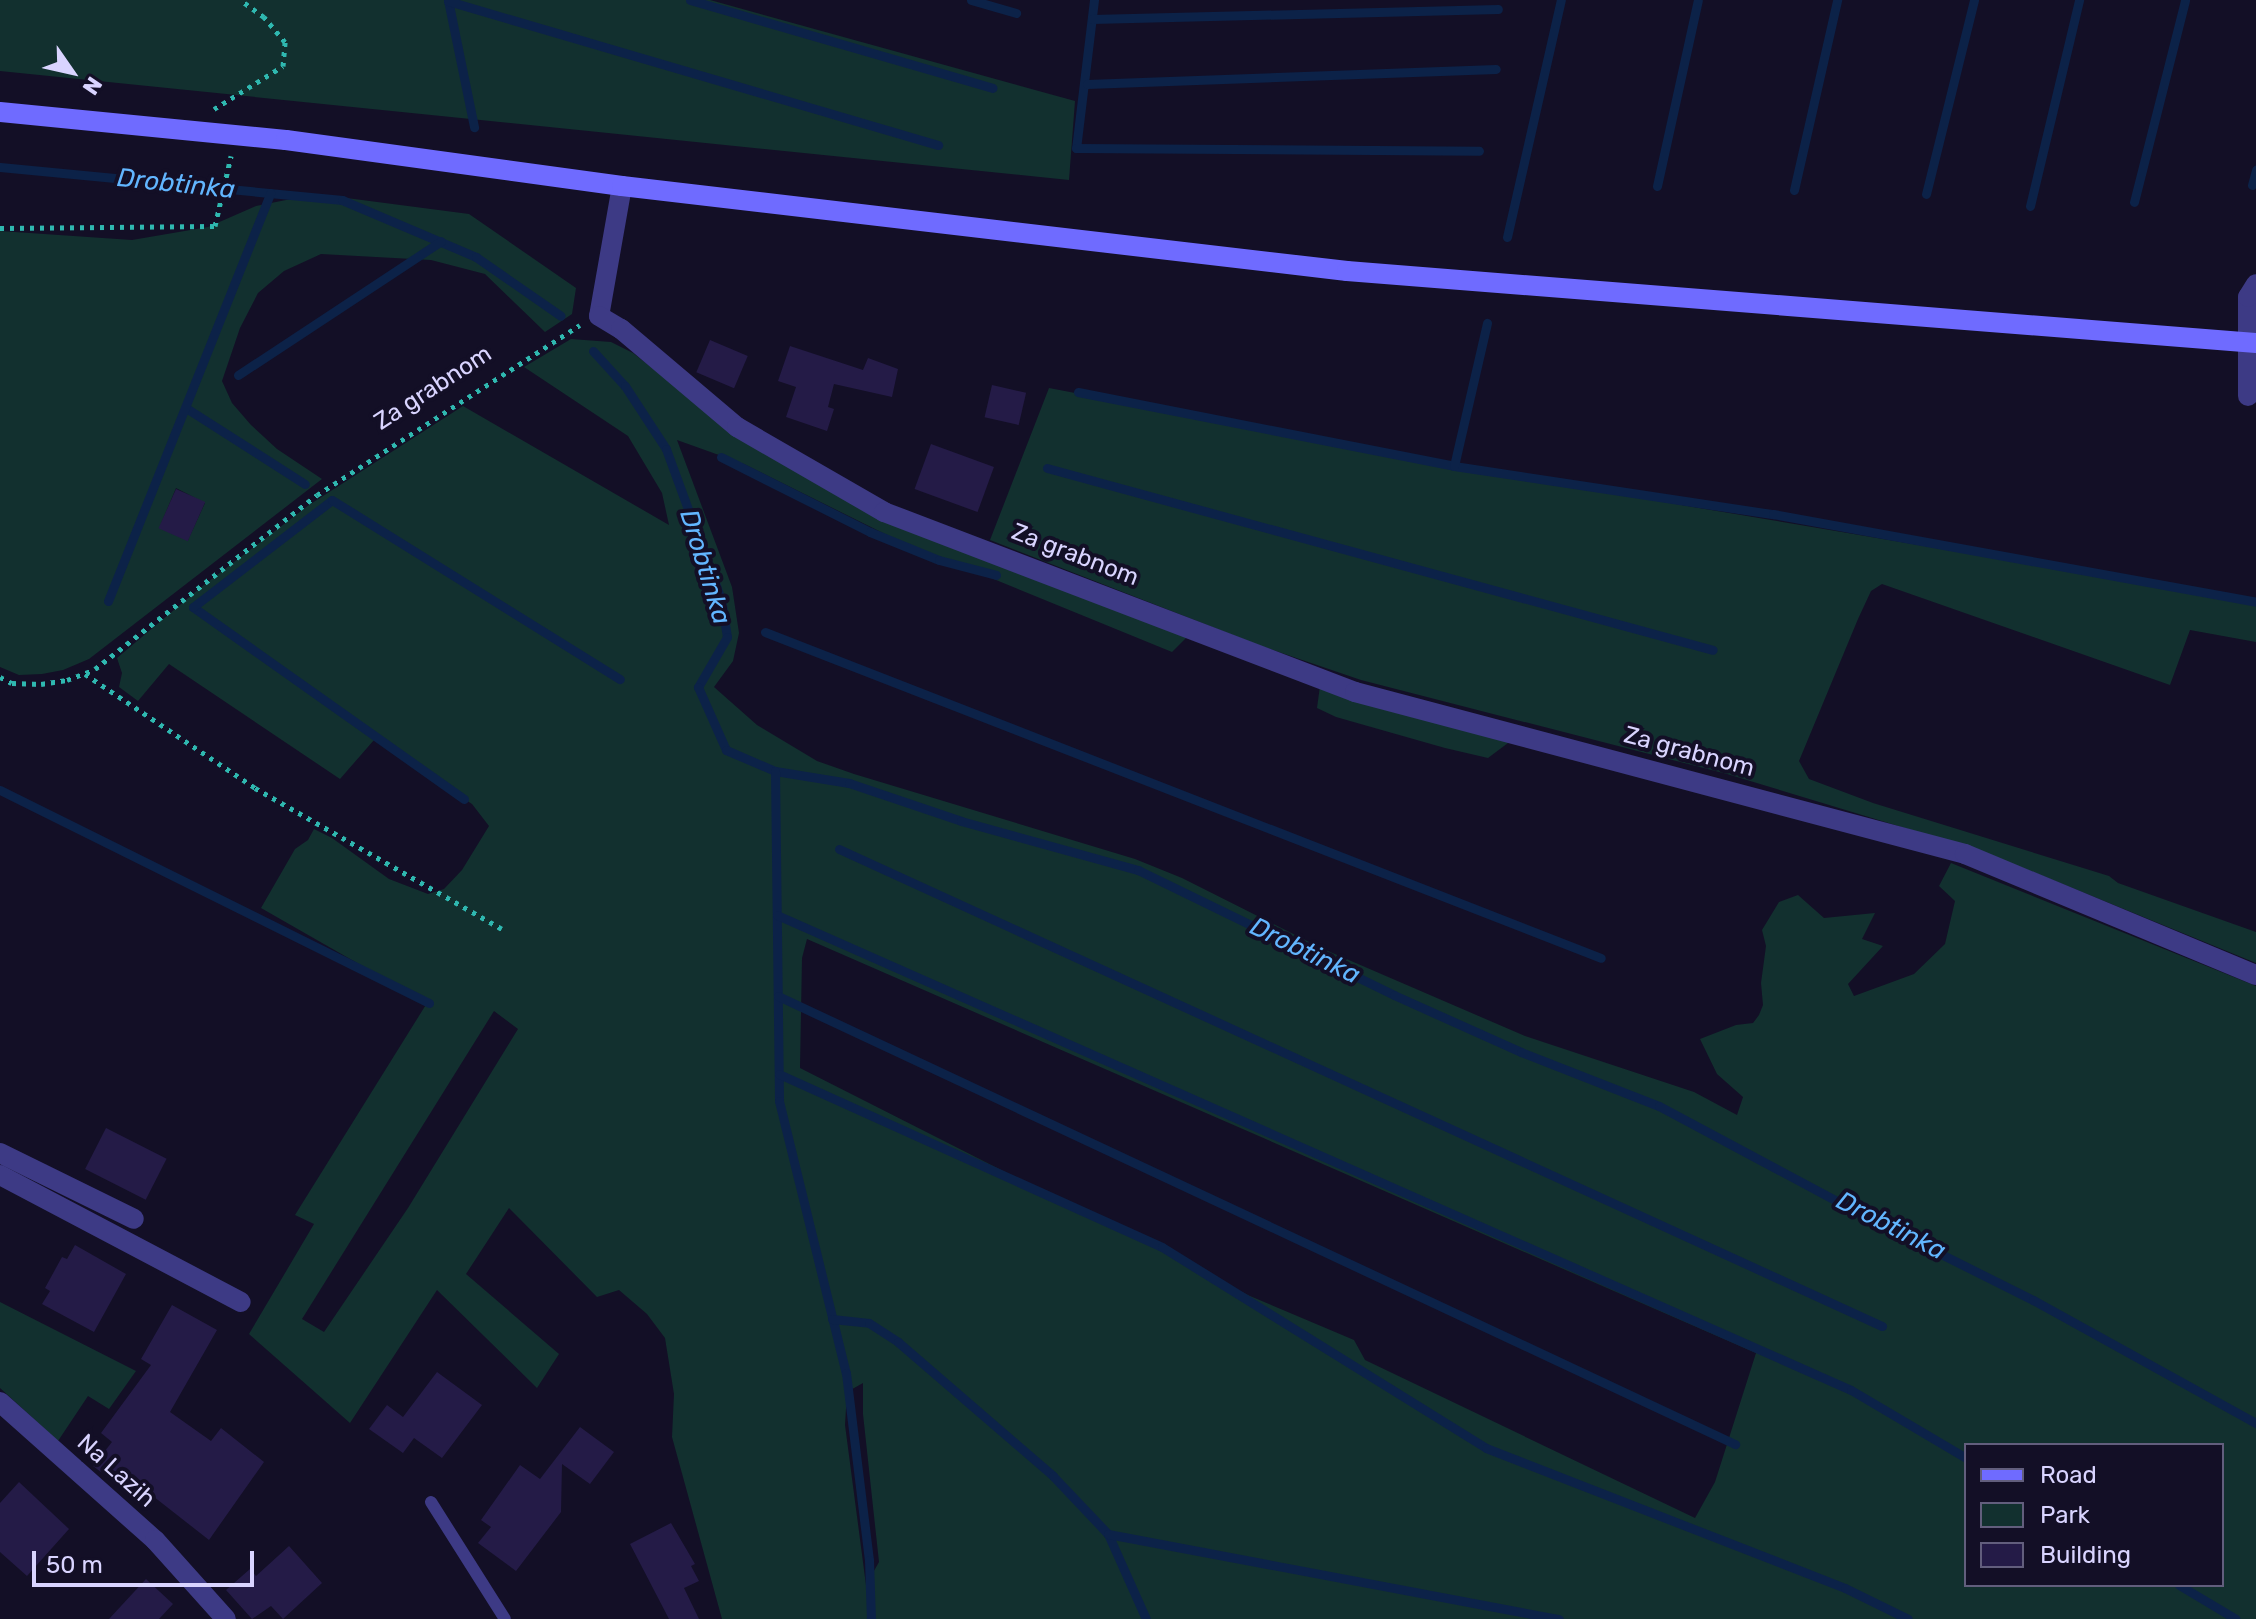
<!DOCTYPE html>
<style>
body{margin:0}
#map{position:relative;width:2256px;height:1619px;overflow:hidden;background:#130f26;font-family:Rubik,sans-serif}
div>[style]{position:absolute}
.green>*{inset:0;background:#12302f}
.stream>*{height:9px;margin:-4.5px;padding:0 4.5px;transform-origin:4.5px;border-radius:4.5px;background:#0c2248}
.building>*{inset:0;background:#241b47;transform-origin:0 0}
.path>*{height:5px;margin-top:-2.5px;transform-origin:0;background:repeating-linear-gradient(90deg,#2fb8b0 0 4px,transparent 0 10px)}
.service>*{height:12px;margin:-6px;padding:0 6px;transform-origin:6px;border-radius:6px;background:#3d3a85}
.minor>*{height:20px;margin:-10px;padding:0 10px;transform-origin:10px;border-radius:10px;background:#3d3a85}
.secondary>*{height:20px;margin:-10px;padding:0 10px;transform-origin:10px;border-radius:10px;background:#6f6bff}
span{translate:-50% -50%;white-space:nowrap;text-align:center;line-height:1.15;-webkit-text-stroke:8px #130f26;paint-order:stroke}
.street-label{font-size:24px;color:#d9d4ff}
.water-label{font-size:26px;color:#62b6ff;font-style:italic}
.legend{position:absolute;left:1964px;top:1443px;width:260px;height:144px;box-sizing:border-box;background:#130f26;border:2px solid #625e7d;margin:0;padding:10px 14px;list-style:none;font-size:24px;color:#d9d4ff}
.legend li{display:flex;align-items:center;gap:16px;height:40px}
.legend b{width:40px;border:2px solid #625e7d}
.north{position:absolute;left:32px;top:32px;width:80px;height:80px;-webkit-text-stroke:6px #130f26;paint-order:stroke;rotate:124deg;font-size:22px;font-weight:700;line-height:32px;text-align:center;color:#d9d4ff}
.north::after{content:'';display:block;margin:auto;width:28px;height:36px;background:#d9d4ff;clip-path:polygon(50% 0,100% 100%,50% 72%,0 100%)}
.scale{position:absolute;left:32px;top:1551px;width:222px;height:36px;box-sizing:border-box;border:4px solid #d9d4ff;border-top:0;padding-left:10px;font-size:24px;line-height:28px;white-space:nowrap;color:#d9d4ff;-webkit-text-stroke:6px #130f26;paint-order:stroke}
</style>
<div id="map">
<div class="green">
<div style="clip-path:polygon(0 0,710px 0,1075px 101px,1069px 180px,0 71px)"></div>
<div style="clip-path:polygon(evenodd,316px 194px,469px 214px,576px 288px,572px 314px,545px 332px,485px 274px,431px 260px,321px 254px,284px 271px,258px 293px,240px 328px,222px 381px,232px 403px,251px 425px,277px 449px,322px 479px,89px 659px,63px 670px,42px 674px,19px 675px,0 667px,0 231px,132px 240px,208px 227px,256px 206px,316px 194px,176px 488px,205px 503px,188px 540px,160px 526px,176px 488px)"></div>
<div style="clip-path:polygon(evenodd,571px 339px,611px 342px,633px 353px,738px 435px,844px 498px,1188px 636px,1172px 652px,891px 537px,744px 464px,677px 440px,732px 587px,739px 633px,733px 661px,714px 687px,757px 725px,817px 761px,854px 774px,1135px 859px,1182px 878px,1321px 948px,1525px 1036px,1694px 1092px,1737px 1115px,1743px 1097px,1717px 1074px,1700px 1039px,1736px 1025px,1753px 1023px,1759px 1015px,1763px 1005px,1761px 983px,1766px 946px,1762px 930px,1779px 902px,1798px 895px,1824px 918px,1875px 913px,1862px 939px,1883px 946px,1848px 984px,1854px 996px,1914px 974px,1945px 944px,1955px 901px,1939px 886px,1951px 863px,2256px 986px,2256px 1619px,722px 1619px,672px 1437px,674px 1394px,665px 1338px,647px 1314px,619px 1290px,597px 1297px,509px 1208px,466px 1274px,559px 1354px,537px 1388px,437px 1290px,350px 1423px,249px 1334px,314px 1224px,295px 1215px,427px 1003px,261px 908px,295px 849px,308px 840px,314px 829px,332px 838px,389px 879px,428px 894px,444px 889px,462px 870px,489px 826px,472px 804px,374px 740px,340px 779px,169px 664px,138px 701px,119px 687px,122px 673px,117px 658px,200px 588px,309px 505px,463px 406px,669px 525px,662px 493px,628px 436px,524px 367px,571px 339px,807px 939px,1756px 1353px,1715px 1482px,1695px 1518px,1365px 1360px,1354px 1340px,1250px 1296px,800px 1068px,802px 958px,807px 939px,571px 339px,494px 1011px,518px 1029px,408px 1208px,324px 1332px,302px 1319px,494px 1011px,571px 339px,863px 1383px,863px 1414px,879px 1562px,866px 1585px,845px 1425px,847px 1392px,863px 1383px,571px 339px,1966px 1445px,2222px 1445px,2222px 1585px,1966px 1585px,1966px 1445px)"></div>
<div style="clip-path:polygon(1049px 388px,1498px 474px,2256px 602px,2256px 642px,2190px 630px,2170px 685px,1882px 584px,1871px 591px,1858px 619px,1799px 761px,1809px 779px,1873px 803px,2109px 876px,2118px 883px,2256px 932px,2256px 963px,1984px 852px,1727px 774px,1361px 680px,1261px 646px,990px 540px)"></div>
<div style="clip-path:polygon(1320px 686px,1516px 737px,1488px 758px,1445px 748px,1336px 717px,1317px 708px)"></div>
<div style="clip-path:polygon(0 1302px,136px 1371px,109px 1409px,88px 1396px,58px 1441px,0 1388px)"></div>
</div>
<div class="stream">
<div style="left:448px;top:0;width:130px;rotate:78.4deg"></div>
<div style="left:690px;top:0;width:315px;rotate:16.2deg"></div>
<div style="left:971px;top:0;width:47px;rotate:16.1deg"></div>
<div style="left:1094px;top:0;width:149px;rotate:96.9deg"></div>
<div style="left:1076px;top:148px;width:403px;rotate:0.4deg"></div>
<div style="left:448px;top:1px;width:511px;rotate:16.38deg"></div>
<div style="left:1092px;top:19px;width:406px;rotate:-1.4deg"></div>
<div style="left:1087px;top:84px;width:409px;rotate:-2.1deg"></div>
<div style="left:0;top:167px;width:344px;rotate:5.5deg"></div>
<div style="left:342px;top:200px;width:146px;rotate:23deg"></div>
<div style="left:476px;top:257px;width:103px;rotate:34.8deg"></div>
<div style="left:2252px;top:185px;width:16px;rotate:-75deg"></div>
<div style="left:1657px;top:186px;width:190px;rotate:-77.6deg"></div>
<div style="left:1794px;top:190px;width:195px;rotate:-77.2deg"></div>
<div style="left:1926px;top:194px;width:200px;rotate:-76.1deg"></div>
<div style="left:2134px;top:202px;width:208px;rotate:-75.8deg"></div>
<div style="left:2030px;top:206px;width:212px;rotate:-76.6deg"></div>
<div style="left:1507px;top:237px;width:243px;rotate:-77.2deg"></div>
<div style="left:593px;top:351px;width:47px;rotate:47.6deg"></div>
<div style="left:625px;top:386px;width:75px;rotate:56.9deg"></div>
<div style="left:666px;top:449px;width:160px;rotate:69.9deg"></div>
<div style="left:721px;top:599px;width:38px;rotate:81deg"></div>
<div style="left:727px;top:637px;width:58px;rotate:120.1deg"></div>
<div style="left:698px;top:687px;width:69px;rotate:66deg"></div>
<div style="left:726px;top:750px;width:53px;rotate:23.2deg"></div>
<div style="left:775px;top:771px;width:75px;rotate:9.2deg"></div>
<div style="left:849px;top:783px;width:118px;rotate:18.7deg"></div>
<div style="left:961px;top:821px;width:184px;rotate:15.5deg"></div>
<div style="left:1138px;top:870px;width:285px;rotate:26deg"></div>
<div style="left:1394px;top:995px;width:139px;rotate:24.2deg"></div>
<div style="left:1521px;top:1052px;width:148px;rotate:21.4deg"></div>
<div style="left:1659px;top:1106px;width:236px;rotate:28.1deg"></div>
<div style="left:1867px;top:1217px;width:186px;rotate:26.6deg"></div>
<div style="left:2033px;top:1300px;width:255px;rotate:28.9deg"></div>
<div style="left:238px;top:375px;width:243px;rotate:-33.4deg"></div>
<div style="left:1078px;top:392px;width:383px;rotate:11.1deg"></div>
<div style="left:1454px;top:466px;width:323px;rotate:8.6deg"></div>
<div style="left:1773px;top:514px;width:491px;rotate:10.3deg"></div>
<div style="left:186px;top:408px;width:141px;rotate:32.6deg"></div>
<div style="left:721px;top:457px;width:167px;rotate:26.7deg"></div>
<div style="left:870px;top:532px;width:74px;rotate:22.1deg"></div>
<div style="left:939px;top:560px;width:59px;rotate:14.7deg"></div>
<div style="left:1454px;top:466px;width:147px;rotate:-77deg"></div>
<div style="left:1047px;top:468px;width:690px;rotate:15.28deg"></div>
<div style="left:108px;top:601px;width:439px;rotate:-68.3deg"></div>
<div style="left:765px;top:632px;width:897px;rotate:21.3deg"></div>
<div style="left:775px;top:771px;width:330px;rotate:89.3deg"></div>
<div style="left:779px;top:1101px;width:280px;rotate:76.2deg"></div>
<div style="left:846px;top:1373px;width:188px;rotate:83deg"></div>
<div style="left:869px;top:1560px;width:59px;rotate:88.1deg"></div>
<div style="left:0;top:790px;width:479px;rotate:26.4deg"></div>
<div style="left:464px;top:799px;width:332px;rotate:-144.7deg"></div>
<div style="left:193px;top:607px;width:175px;rotate:-37.6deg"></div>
<div style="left:332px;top:500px;width:339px;rotate:31.9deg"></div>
<div style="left:839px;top:849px;width:1147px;rotate:24.58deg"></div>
<div style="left:777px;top:915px;width:1174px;rotate:23.86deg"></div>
<div style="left:1851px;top:1390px;width:134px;rotate:30.6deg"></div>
<div style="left:778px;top:996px;width:1057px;rotate:25.09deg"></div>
<div style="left:779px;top:1074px;width:420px;rotate:24.3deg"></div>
<div style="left:1162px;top:1247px;width:381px;rotate:31.8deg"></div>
<div style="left:1486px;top:1448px;width:385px;rotate:21.3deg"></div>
<div style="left:1845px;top:1588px;width:70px;rotate:26.2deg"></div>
<div style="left:832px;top:1319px;width:37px;rotate:6deg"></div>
<div style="left:869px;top:1323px;width:35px;rotate:33deg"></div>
<div style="left:898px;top:1342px;width:205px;rotate:40.8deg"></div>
<div style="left:1053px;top:1476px;width:80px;rotate:46.5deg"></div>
<div style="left:1108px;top:1534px;width:93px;rotate:65.9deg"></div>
<div style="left:1108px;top:1534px;width:459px;rotate:10.7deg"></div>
<div style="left:2179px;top:1585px;width:66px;rotate:30.8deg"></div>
</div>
<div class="building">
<div style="left:710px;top:340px;width:41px;height:35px;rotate:23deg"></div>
<div style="clip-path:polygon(790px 346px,863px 370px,868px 358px,898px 369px,892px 397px,834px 384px,828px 407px,834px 409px,827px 431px,786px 417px,796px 387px,778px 381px)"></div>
<div style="left:992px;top:385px;width:35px;height:33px;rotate:13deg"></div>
<div style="left:931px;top:444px;width:67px;height:48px;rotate:20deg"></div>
<div style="left:176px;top:489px;width:32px;height:43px;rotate:24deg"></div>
<div style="left:106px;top:1128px;width:68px;height:46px;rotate:27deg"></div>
<div style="clip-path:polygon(75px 1245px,126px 1274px,94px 1332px,42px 1304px,50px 1291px,45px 1288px,62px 1257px,67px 1259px)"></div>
<div style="clip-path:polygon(172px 1305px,217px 1330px,170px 1412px,211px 1441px,221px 1428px,264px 1462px,209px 1540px,135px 1482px,127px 1492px,93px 1466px,112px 1442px,101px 1433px,151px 1365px,141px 1359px)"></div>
<div style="clip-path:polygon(437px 1372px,482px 1405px,442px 1458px,414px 1438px,403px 1453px,369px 1429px,387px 1405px,403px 1417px)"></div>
<div style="clip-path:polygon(580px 1427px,614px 1452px,590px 1484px,562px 1464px,561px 1512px,516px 1571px,478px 1543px,491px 1527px,481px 1520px,520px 1465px,540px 1479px)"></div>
<div style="clip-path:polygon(19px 1482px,69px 1529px,27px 1576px,0 1552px,0 1503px)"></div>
<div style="clip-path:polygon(671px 1523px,695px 1564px,691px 1566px,699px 1581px,684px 1588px,699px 1619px,669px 1619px,630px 1544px)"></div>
<div style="clip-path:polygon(289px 1546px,322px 1583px,283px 1619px,271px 1606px,252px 1619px,226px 1590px,250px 1569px,256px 1576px)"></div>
<div style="clip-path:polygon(146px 1579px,173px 1604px,159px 1619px,109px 1619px)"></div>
</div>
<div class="path">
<div style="left:214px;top:109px;width:81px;rotate:-31.9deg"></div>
<div style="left:283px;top:66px;width:24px;rotate:-85deg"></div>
<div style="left:285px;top:42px;width:33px;rotate:-130deg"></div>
<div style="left:264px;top:17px;width:29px;rotate:-144deg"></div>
<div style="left:0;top:228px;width:215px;rotate:-0.5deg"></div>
<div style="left:215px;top:226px;width:72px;rotate:-77.1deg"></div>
<div style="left:85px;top:674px;width:205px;rotate:33.8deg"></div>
<div style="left:255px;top:788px;width:284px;rotate:29.7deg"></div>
<div style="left:0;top:677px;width:13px;rotate:27deg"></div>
<div style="left:12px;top:683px;width:29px;rotate:2deg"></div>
<div style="left:41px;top:684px;width:26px;rotate:-9deg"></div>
<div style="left:67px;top:680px;width:30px;rotate:-21deg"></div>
<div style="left:95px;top:669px;width:282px;rotate:-38.1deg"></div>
<div style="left:317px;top:495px;width:313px;rotate:-32.9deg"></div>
</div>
<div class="service">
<div style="left:431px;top:1502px;width:138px;rotate:57.7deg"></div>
</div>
<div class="minor">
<div style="left:622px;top:186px;width:132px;rotate:100deg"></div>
<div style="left:599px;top:316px;width:26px;rotate:31deg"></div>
<div style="left:621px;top:329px;width:152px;rotate:40.2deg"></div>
<div style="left:737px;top:427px;width:170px;rotate:30deg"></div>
<div style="left:884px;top:512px;width:504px;rotate:20.92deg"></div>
<div style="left:1355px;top:692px;width:631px;rotate:14.87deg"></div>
<div style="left:1965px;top:854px;width:315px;rotate:22.6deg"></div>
<div style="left:2248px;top:396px;width:99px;rotate:-90deg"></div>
<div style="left:2248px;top:297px;width:15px;rotate:-58deg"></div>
<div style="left:0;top:1153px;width:149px;rotate:26.2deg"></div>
<div style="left:0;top:1175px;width:272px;rotate:27.8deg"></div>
<div style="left:0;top:1402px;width:208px;rotate:41.7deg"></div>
<div style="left:155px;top:1540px;width:106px;rotate:48.1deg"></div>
</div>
<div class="secondary">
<div style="left:0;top:112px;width:287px;rotate:5.6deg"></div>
<div style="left:286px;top:140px;width:339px;rotate:7.8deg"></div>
<div style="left:622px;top:186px;width:730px;rotate:6.69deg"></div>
<div style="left:1347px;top:271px;width:912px;rotate:4.53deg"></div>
</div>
<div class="street-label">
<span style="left:433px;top:388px;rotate:-33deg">Za grabnom</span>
<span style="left:1075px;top:555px;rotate:21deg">Za grabnom</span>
<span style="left:1689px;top:752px;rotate:15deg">Za grabnom</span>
<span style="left:116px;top:1471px;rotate:42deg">Na Lazih</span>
</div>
<div class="water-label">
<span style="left:176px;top:184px;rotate:6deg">Drobtinka</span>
<span style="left:705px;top:567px;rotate:73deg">Drobtinka</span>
<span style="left:1305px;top:951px;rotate:26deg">Drobtinka</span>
<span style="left:1891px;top:1226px;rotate:27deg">Drobtinka</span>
</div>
<ul class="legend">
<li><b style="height:10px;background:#6f6bff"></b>Road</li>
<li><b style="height:22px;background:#12302f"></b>Park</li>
<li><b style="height:22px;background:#241b47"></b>Building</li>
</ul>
<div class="north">N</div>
<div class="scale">50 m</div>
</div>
